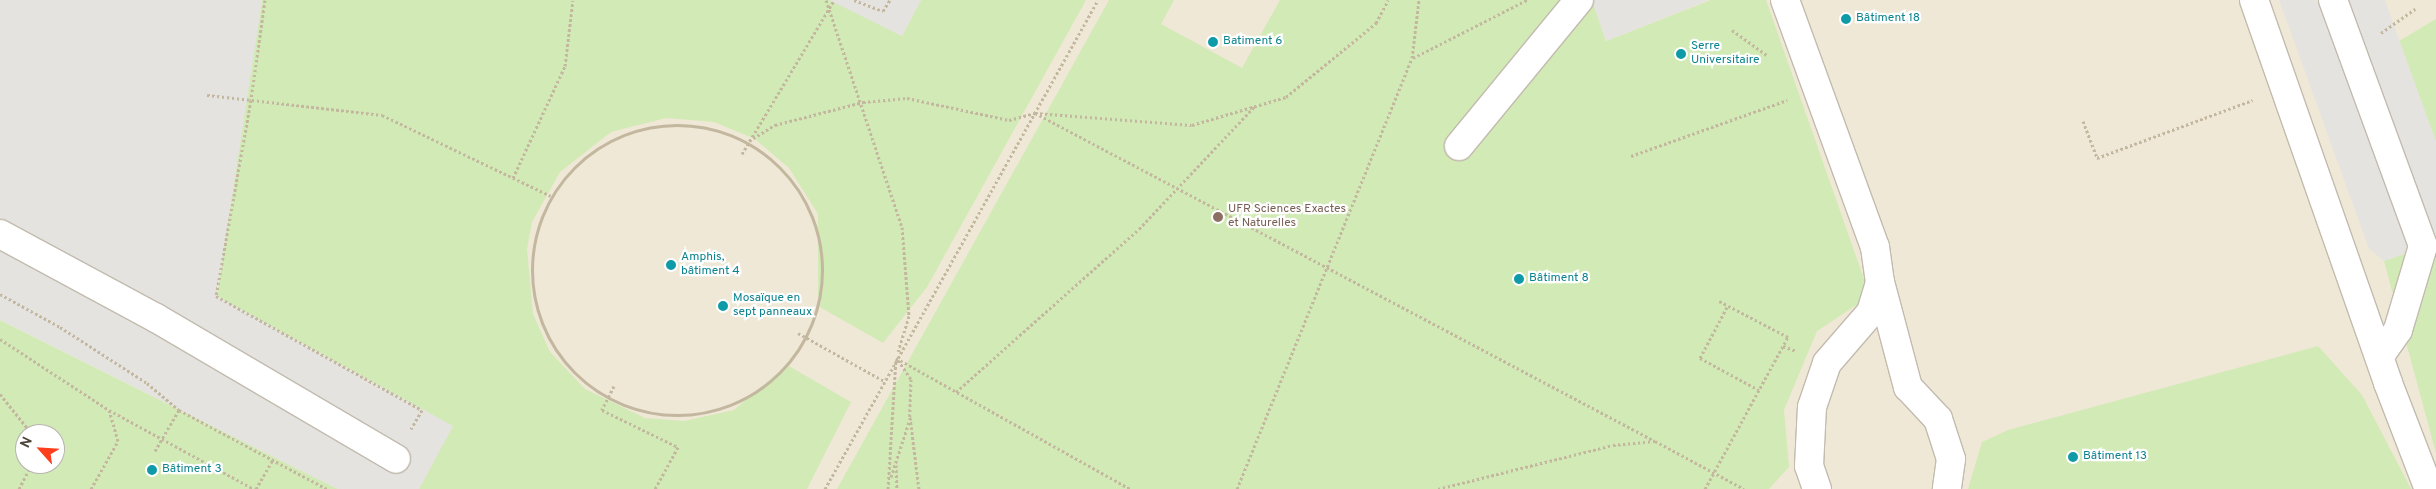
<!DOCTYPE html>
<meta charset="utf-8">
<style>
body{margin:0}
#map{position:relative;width:2436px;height:489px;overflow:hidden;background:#f6f3ec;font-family:Overpass,sans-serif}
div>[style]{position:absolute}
.education>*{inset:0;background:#efe8d6}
.green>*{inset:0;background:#d2eab5}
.parking>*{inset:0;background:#e5e3e0}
.path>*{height:3px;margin-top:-1.5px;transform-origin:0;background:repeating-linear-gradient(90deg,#c4b79f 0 2.5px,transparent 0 5px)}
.path>.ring{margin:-1.5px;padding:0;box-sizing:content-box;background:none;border:3px solid #c4b79f;border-radius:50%}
.roads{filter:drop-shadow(1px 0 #c2bbae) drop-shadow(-1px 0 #c2bbae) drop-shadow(0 1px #c2bbae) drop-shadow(0 -1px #c2bbae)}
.minor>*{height:28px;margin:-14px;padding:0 14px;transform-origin:14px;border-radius:14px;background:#fff}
.path-bridge>*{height:3px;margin-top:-1.5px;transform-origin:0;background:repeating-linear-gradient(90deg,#c4b79f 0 2.5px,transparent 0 5px)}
.dots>*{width:14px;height:14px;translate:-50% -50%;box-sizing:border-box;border:2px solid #fff;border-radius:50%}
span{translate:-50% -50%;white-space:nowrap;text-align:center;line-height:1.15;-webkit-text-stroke:4.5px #fff;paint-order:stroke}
.culture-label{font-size:12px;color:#0d838f}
.left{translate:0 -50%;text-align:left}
.education-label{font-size:12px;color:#785e54}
.north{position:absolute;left:15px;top:424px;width:50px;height:50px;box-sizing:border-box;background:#fff;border:1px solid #b7b4b0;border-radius:50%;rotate:296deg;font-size:14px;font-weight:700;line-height:20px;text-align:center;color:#4b4439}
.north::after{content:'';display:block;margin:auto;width:18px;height:22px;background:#fc3f1d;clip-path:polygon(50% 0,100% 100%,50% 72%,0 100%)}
</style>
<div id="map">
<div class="education">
<div style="clip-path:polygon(evenodd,0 0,2436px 0,2436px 489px,0 489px,0 0,25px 434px,55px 434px,55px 464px,25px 464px,25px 434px)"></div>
</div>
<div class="green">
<div style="clip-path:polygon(262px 0,833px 0,902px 36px,921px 0,1086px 0,927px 287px,883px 343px,818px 306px,818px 214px,789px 168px,755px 139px,714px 122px,666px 118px,611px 132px,560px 172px,532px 222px,527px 249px,533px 314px,550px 352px,585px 389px,645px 418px,684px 421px,734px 410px,787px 365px,851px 402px,807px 489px,419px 489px,452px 426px,216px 296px)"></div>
<div style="clip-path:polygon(1109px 0,1174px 0,1161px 24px,1242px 68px,1280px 0,1592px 0,1606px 41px,1711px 0,1766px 0,1870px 296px,1817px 331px,1784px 410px,1789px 467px,1769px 489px,837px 489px)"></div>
<div style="clip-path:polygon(2436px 19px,2436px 142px,2399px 41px)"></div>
<div style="clip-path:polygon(2436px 243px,2436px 453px,2384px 261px)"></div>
<div style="clip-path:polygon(evenodd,0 320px,338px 489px,0 489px,0 320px,25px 434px,55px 434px,55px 464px,25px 464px,25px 434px)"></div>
<div style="clip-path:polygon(2318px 346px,2362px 395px,2411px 489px,1968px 489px,1982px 442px,2008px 430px)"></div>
</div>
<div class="parking">
<div style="clip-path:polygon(0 0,262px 0,217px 296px,453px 426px,419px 489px,338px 489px,0 320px)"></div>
<div style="clip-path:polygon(829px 0,921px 0,902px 36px)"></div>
<div style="clip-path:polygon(1592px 0,1709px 0,1606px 41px)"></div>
<div style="clip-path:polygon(2279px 0,2385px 0,2436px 142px,2436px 242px,2384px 261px,2369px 249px)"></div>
</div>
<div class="path">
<div style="left:265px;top:0;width:101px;rotate:98deg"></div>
<div style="left:251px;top:100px;width:199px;rotate:100.1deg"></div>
<div style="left:216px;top:296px;width:235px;rotate:29deg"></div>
<div style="left:422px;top:410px;width:22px;rotate:120deg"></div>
<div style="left:826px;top:0;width:239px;rotate:71.5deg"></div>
<div style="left:902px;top:227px;width:89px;rotate:85.5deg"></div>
<div style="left:909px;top:316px;width:37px;rotate:107deg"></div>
<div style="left:854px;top:0;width:31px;rotate:21deg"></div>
<div style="left:883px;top:11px;width:13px;rotate:-58deg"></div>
<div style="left:1732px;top:30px;width:44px;rotate:35.8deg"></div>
<div style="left:2381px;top:33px;width:42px;rotate:-35.2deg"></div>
<div style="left:1413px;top:58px;width:128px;rotate:-27deg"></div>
<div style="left:207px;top:95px;width:176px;rotate:6.5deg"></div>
<div style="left:382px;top:115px;width:187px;rotate:25.6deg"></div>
<div style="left:1035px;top:113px;width:701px;rotate:27.88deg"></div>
<div style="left:2083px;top:121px;width:40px;rotate:69deg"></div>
<div style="left:2097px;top:158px;width:166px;rotate:-20.4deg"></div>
<div class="ring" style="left:532px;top:125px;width:287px;height:287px"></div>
<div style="left:749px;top:141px;width:31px;rotate:-32deg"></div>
<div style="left:775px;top:125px;width:91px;rotate:-14.6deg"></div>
<div style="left:863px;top:102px;width:44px;rotate:-5.2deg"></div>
<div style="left:907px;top:98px;width:104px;rotate:12.2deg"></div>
<div style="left:1009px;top:120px;width:27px;rotate:-15deg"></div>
<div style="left:1035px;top:113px;width:157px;rotate:4.4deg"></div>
<div style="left:1192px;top:125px;width:98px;rotate:-16.6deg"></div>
<div style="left:1286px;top:97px;width:117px;rotate:-39.4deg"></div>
<div style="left:1376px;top:23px;width:26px;rotate:-62deg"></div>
<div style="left:742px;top:154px;width:179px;rotate:-59.1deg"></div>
<div style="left:1631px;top:156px;width:166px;rotate:-19.7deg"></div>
<div style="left:513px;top:178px;width:123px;rotate:-65.1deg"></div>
<div style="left:565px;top:66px;width:66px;rotate:-83.1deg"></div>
<div style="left:0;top:294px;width:68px;rotate:28.8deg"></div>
<div style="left:60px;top:327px;width:103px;rotate:32.8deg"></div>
<div style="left:147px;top:383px;width:42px;rotate:40.2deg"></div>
<div style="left:179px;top:410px;width:168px;rotate:28.1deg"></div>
<div style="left:1727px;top:307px;width:58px;rotate:117.9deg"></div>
<div style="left:1700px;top:358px;width:67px;rotate:28.5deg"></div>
<div style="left:0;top:339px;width:130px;rotate:33.1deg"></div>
<div style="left:109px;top:410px;width:165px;rotate:28.6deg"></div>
<div style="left:1783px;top:346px;width:14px;rotate:21deg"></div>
<div style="left:896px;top:358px;width:268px;rotate:29.2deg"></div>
<div style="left:898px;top:360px;width:23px;rotate:56deg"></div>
<div style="left:911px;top:379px;width:38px;rotate:92deg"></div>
<div style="left:910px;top:417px;width:73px;rotate:82.9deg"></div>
<div style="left:614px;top:386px;width:27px;rotate:117deg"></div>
<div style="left:602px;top:410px;width:85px;rotate:26deg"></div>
<div style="left:678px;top:447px;width:48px;rotate:118.7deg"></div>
<div style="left:956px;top:392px;width:245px;rotate:-41.7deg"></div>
<div style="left:1139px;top:229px;width:169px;rotate:-46.7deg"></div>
<div style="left:0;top:394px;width:51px;rotate:51.3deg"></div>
<div style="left:155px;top:451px;width:48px;rotate:-59.7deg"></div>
<div style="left:896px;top:465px;width:24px;rotate:88deg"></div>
<div style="left:891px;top:477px;width:61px;rotate:-71.9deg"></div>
<div style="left:19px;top:489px;width:28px;rotate:-63deg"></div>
<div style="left:91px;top:489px;width:55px;rotate:-60.6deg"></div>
<div style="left:118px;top:441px;width:32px;rotate:-106deg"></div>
<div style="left:256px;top:489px;width:34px;rotate:-60deg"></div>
<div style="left:825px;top:489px;width:560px;rotate:-60.83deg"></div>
<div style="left:888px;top:489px;width:129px;rotate:-86.5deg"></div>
<div style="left:1237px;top:489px;width:465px;rotate:-67.9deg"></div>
<div style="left:1412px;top:58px;width:58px;rotate:-83.1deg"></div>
<div style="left:1438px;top:489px;width:180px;rotate:-14.1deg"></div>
<div style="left:1613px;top:445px;width:42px;rotate:-5.4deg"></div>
<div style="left:1655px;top:441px;width:101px;rotate:28.3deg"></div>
<div style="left:1705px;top:489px;width:173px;rotate:-61.4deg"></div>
<div style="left:1788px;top:337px;width:78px;rotate:-152.4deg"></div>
</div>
<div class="roads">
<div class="minor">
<div style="left:1785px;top:0;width:263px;rotate:70deg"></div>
<div style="left:1875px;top:247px;width:35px;rotate:82deg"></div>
<div style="left:1880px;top:282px;width:109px;rotate:75.1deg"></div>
<div style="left:1908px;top:387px;width:44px;rotate:46.8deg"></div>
<div style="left:1938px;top:419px;width:42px;rotate:72deg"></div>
<div style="left:1951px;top:459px;width:30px;rotate:98deg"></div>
<div style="left:2254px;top:0;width:406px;rotate:70.7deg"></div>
<div style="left:2388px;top:383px;width:114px;rotate:68.9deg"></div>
<div style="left:2333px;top:0;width:262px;rotate:69.9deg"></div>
<div style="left:2423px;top:246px;width:88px;rotate:106.6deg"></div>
<div style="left:2398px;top:330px;width:32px;rotate:125deg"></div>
<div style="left:1459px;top:146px;width:189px;rotate:-50.6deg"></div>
<div style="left:0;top:234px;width:177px;rotate:28.3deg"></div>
<div style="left:156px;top:318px;width:278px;rotate:30.4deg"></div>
<div style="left:1817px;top:489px;width:24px;rotate:-109deg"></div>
<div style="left:1809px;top:466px;width:59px;rotate:-87.1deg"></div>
<div style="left:1812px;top:407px;width:46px;rotate:-71.2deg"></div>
<div style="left:1827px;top:363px;width:67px;rotate:-49.2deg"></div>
<div style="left:1871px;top:312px;width:31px;rotate:-73deg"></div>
</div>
</div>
<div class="path-bridge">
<div style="left:798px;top:333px;width:98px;rotate:29.2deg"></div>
</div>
<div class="dots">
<div style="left:1846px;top:19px;background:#0f9aa8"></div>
<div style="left:1213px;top:42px;background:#0f9aa8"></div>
<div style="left:1681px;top:54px;background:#0f9aa8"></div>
<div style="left:1218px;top:217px;background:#8d6e63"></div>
<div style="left:671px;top:265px;background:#0f9aa8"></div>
<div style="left:1519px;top:279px;background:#0f9aa8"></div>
<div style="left:723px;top:306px;background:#0f9aa8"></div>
<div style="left:2073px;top:457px;background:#0f9aa8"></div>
<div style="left:152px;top:470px;background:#0f9aa8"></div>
</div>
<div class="culture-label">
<span class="left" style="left:1856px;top:19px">Bâtiment 18</span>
<span class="left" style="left:1223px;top:42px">Batiment 6</span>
<span class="left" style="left:1691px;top:54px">Serre<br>Universitaire</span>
<span class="left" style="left:681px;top:265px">Amphis,<br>bâtiment 4</span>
<span class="left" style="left:1529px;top:279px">Bâtiment 8</span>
<span class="left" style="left:733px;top:306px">Mosaïque en<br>sept panneaux</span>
<span class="left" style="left:2083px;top:457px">Bâtiment 13</span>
<span class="left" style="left:162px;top:470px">Bâtiment 3</span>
</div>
<div class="education-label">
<span class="left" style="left:1228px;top:217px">UFR Sciences Exactes<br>et Naturelles</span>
</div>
<div class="north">N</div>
</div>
